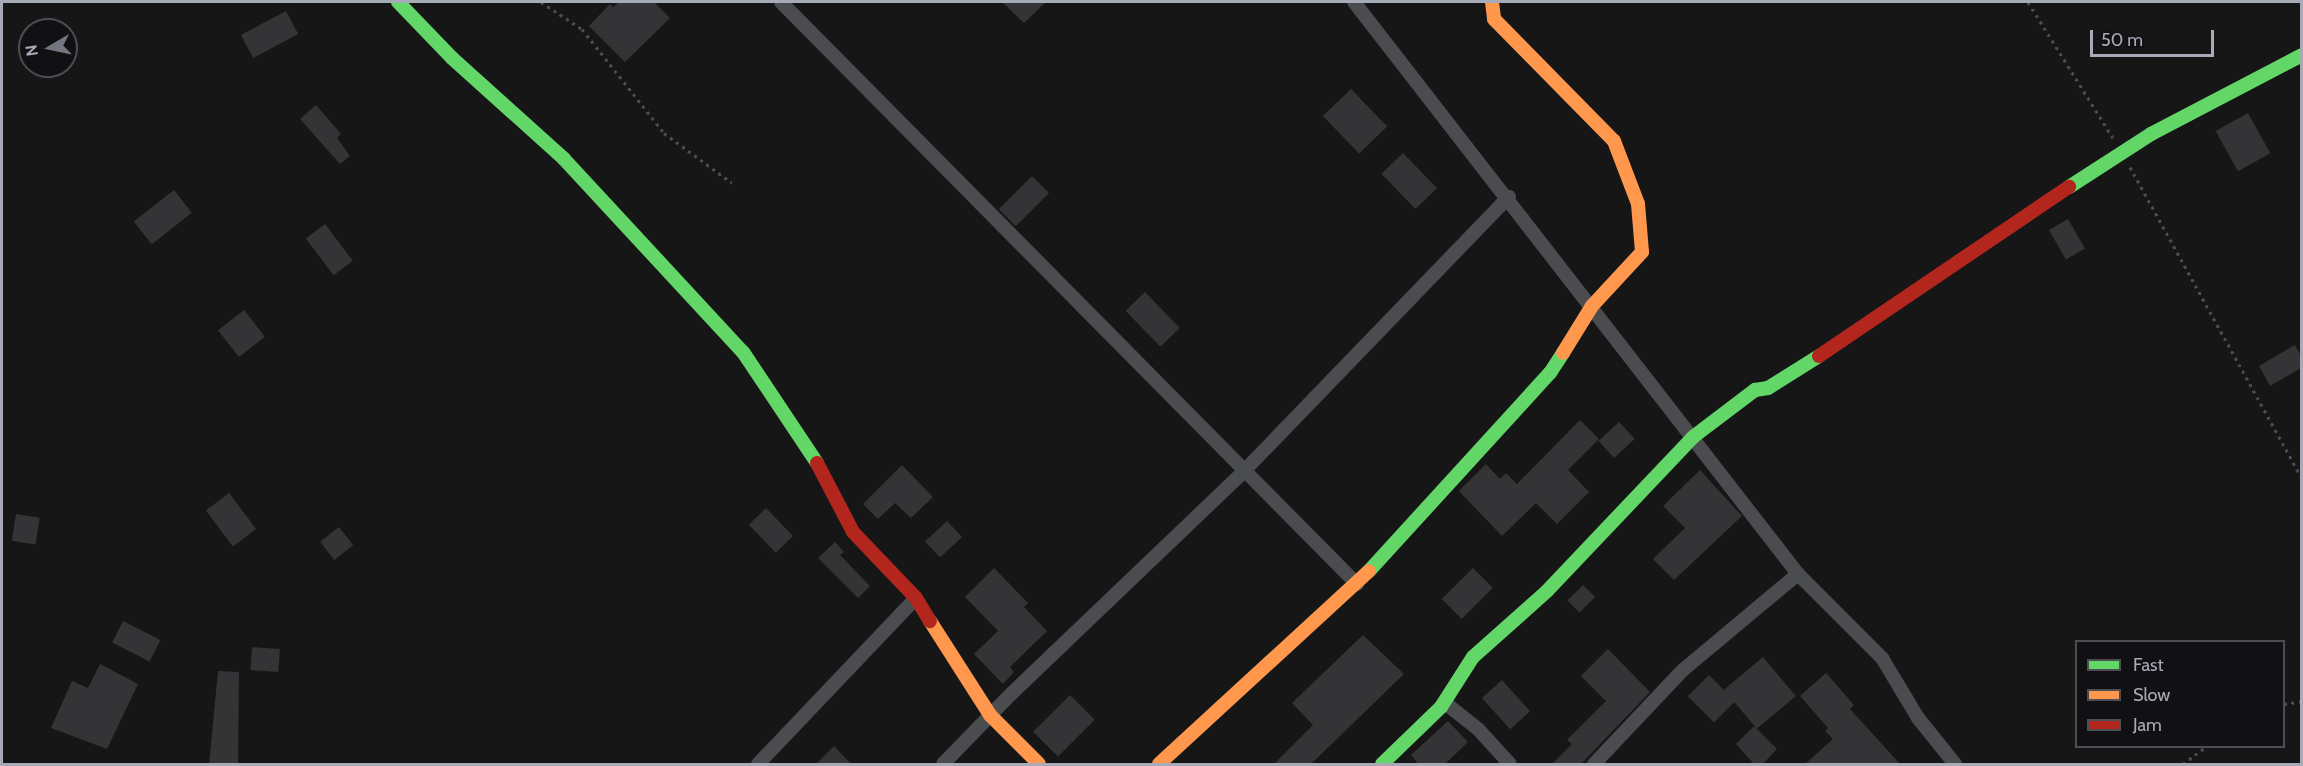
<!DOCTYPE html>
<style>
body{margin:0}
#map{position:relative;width:2303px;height:766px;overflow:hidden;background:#161617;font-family:Cabin,sans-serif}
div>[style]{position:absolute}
.building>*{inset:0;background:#343436;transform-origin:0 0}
.path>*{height:3px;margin-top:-1.5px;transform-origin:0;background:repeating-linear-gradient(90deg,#4c4d51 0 3px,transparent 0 7.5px)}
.street>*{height:14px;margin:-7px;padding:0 7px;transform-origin:7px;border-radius:7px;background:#4a4c50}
.fast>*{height:14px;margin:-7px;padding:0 7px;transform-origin:7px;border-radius:7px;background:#63d668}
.slow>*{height:14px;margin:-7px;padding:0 7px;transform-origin:7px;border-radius:7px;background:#ff974d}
.jam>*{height:14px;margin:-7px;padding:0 7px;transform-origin:7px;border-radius:7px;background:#b3261e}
span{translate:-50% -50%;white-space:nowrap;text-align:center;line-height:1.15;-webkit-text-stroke:6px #111013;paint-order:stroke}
.frame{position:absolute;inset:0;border:3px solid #a7abb8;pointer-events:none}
.legend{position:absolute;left:2075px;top:640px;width:210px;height:108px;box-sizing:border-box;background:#111013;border:2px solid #4d4e55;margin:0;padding:8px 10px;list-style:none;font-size:18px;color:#a7abb8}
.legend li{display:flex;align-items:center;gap:12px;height:30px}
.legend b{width:30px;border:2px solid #4d4e55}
.north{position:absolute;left:18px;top:18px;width:60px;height:60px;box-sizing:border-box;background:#111013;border:2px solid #4d4e55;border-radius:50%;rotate:261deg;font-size:16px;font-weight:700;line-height:24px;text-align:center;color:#a7abb8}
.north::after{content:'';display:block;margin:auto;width:21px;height:27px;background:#747780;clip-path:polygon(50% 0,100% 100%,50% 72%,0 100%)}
.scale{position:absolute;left:2090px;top:30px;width:124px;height:27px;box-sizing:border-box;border:3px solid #a7abb8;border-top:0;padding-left:8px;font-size:18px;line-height:21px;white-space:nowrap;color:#a7abb8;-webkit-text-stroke:4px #111013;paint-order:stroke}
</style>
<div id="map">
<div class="building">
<div style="clip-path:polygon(619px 2px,654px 2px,670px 18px,625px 62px,589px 26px,610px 4px,613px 7px)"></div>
<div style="clip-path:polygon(1002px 2px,1046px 2px,1024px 23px)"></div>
<div style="left:286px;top:11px;width:26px;height:51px;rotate:62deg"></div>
<div style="left:1351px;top:89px;width:52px;height:39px;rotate:46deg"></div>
<div style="clip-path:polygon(316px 105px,341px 134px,337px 138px,350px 156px,340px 164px,300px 119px)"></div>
<div style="left:2248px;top:113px;width:46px;height:37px;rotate:61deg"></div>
<div style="left:1403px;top:153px;width:49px;height:30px;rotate:46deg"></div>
<div style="left:1032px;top:176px;width:24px;height:47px;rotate:45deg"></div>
<div style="left:174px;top:190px;width:29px;height:51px;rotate:52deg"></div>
<div style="left:2068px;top:219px;width:34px;height:22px;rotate:60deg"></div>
<div style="left:325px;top:224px;width:46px;height:24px;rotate:53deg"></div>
<div style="left:1145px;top:292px;width:50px;height:27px;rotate:46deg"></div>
<div style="left:244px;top:310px;width:34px;height:33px;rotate:52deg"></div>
<div style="clip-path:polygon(2295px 345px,2301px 356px,2301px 368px,2270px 386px,2259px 366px)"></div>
<div style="clip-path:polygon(1580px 420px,1599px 439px,1568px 470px,1589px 492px,1557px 524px,1536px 503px,1502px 536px,1459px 491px,1486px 464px,1500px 479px,1506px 473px,1517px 484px)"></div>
<div style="left:1619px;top:422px;width:23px;height:28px;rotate:47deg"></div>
<div style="clip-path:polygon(902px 465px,933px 497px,911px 518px,895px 503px,878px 519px,863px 504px)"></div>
<div style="clip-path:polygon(1700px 470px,1742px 516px,1674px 580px,1653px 559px,1685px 528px,1663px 506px)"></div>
<div style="left:229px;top:493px;width:45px;height:29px;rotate:53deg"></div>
<div style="left:766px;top:508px;width:39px;height:24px;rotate:46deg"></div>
<div style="left:16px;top:514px;width:24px;height:27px;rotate:9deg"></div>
<div style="left:947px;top:521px;width:22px;height:30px;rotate:47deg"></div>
<div style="left:339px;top:527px;width:23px;height:24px;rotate:52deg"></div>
<div style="clip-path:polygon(835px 542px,844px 552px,840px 555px,870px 586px,858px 598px,818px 558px)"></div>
<div style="clip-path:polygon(994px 568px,1028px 603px,1024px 607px,1047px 631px,1010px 667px,1014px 672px,1003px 684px,974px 654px,998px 631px,965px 597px)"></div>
<div style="left:1473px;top:568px;width:28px;height:44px;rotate:45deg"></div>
<div style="left:1583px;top:585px;width:17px;height:22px;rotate:45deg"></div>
<div style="left:123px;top:621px;width:42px;height:24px;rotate:27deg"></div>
<div style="clip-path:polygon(1363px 635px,1404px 674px,1310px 765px,1273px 765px,1313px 725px,1292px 703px)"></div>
<div style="left:252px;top:647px;width:28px;height:23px;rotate:4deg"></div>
<div style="clip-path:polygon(1608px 649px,1650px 692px,1580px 765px,1551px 765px,1572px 744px,1567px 740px,1606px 701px,1581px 676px)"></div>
<div style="left:1763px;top:657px;width:51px;height:51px;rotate:50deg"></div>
<div style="clip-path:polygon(100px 664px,138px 684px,107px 749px,51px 728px,72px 681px,88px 688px)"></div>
<div style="clip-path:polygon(218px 671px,239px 672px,238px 765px,209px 765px)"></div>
<div style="clip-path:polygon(1826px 673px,1854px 705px,1850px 709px,1901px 765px,1804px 765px,1833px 739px,1825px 731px,1828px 728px,1800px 696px)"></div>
<div style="left:1709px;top:675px;width:37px;height:30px;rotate:45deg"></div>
<div style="left:1502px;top:680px;width:42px;height:27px;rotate:48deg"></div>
<div style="left:1070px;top:695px;width:35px;height:52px;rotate:45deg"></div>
<div style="clip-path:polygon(1448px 721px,1468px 742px,1444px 765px,1419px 765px,1411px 755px)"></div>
<div style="clip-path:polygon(1754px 726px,1777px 749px,1762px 765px,1755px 765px,1736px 744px)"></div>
<div style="clip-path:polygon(834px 746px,852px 765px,815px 765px)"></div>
</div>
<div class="path">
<div style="left:541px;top:2px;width:49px;rotate:33.4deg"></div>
<div style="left:582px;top:29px;width:132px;rotate:51.7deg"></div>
<div style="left:664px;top:133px;width:84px;rotate:36.3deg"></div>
<div style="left:2028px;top:2px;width:160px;rotate:58deg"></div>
<div style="left:2130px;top:167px;width:356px;rotate:61.1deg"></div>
<div style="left:2284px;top:704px;width:18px;rotate:-9deg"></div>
<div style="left:2183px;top:764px;width:30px;rotate:-37deg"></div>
</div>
<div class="street">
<div style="left:781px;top:2px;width:819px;rotate:45.3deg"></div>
<div style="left:1354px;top:2px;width:724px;rotate:52.18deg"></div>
<div style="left:1798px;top:574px;width:119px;rotate:45deg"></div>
<div style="left:1882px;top:658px;width:70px;rotate:59deg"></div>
<div style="left:1918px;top:718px;width:59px;rotate:51.2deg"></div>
<div style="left:1444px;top:702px;width:43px;rotate:38.5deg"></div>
<div style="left:1478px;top:729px;width:47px;rotate:47.6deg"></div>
<div style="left:758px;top:764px;width:229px;rotate:-46.4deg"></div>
<div style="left:943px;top:764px;width:98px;rotate:-45.8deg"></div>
<div style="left:1011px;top:694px;width:324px;rotate:-43.7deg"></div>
<div style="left:1245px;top:470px;width:380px;rotate:-46deg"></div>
<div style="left:1594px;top:764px;width:129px;rotate:-46.6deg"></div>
<div style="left:1683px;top:670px;width:150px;rotate:-39.9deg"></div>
</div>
<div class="fast">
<div style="left:398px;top:2px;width:78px;rotate:46deg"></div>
<div style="left:452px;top:58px;width:151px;rotate:42deg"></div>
<div style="left:564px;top:159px;width:263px;rotate:47.2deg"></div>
<div style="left:743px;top:352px;width:133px;rotate:56.3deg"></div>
<div style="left:2069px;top:187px;width:98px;rotate:-32.9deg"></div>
<div style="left:2151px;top:134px;width:170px;rotate:-27.6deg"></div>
<div style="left:1369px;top:571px;width:268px;rotate:-47.6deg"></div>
<div style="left:1550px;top:373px;width:24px;rotate:-57deg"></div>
<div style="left:1382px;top:764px;width:82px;rotate:-44deg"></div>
<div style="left:1441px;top:707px;width:59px;rotate:-57.4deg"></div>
<div style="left:1473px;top:657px;width:99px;rotate:-41.7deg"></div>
<div style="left:1547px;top:591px;width:212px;rotate:-46.5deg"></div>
<div style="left:1693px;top:437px;width:78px;rotate:-37.2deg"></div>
<div style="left:1755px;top:390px;width:13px;rotate:-9deg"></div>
<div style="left:1768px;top:388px;width:60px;rotate:-32.1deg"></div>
</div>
<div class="slow">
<div style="left:1492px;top:2px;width:17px;rotate:83deg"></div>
<div style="left:1494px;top:19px;width:171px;rotate:45.5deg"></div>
<div style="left:1614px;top:141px;width:67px;rotate:69.1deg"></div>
<div style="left:1638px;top:204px;width:48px;rotate:85.2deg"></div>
<div style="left:1642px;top:252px;width:74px;rotate:132.8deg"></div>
<div style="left:1592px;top:306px;width:55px;rotate:121.7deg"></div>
<div style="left:930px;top:621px;width:112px;rotate:57.4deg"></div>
<div style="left:990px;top:715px;width:69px;rotate:45deg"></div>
<div style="left:1159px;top:764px;width:285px;rotate:-42.6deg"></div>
</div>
<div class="jam">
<div style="left:1819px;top:356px;width:302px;rotate:-34.1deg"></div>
<div style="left:817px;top:463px;width:78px;rotate:62.4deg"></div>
<div style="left:853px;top:532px;width:91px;rotate:46.3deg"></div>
<div style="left:916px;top:598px;width:27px;rotate:59deg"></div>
</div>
<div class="frame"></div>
<ul class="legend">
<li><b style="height:8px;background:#63d668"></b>Fast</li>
<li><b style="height:8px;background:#ff974d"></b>Slow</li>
<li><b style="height:8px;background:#b3261e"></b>Jam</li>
</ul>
<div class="north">N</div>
<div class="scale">50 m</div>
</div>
